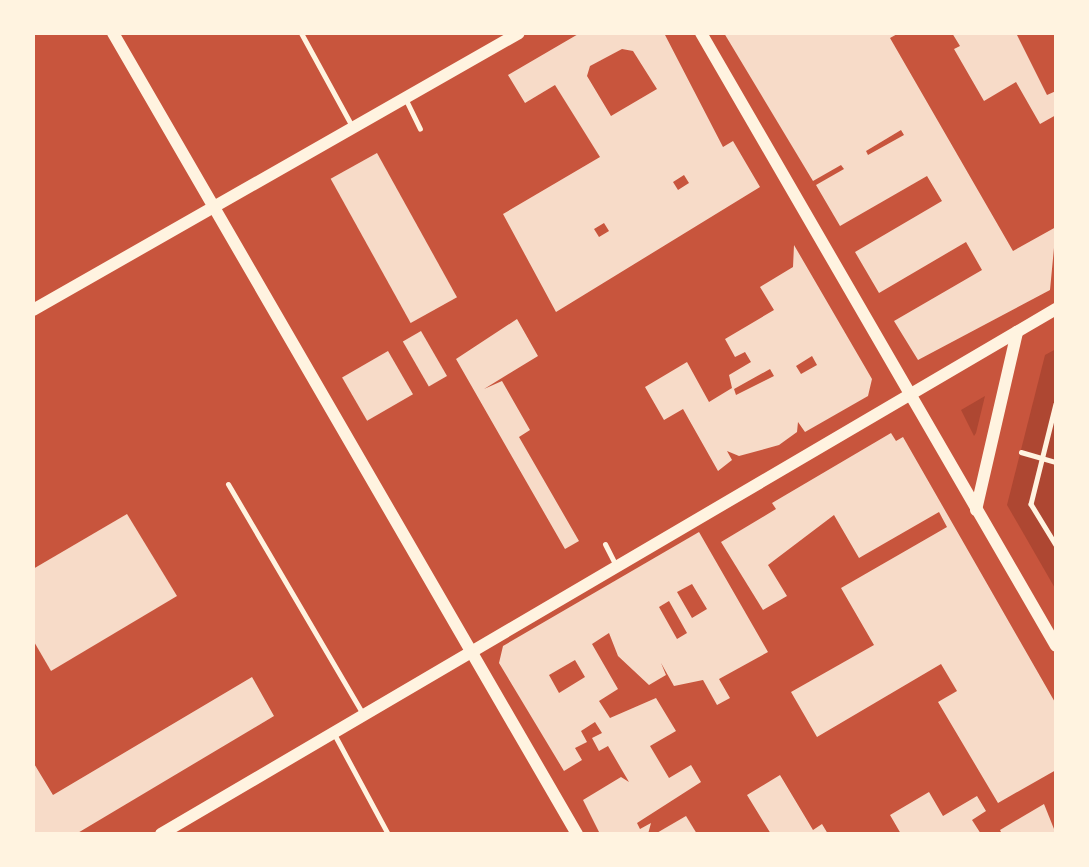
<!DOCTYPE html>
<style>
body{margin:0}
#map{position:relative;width:1089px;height:867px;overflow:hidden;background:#c8553d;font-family:Lora,serif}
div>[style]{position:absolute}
.green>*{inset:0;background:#ae4732}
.building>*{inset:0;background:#f7dbc8;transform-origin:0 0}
.path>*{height:4.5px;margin:-2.25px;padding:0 2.25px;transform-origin:2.25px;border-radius:2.25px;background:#fff3e0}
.service>*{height:5px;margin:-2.5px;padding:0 2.5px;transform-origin:2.5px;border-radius:2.5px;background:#fff3e0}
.tertiary>*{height:12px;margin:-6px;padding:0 6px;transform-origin:6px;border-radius:6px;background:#fff3e0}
span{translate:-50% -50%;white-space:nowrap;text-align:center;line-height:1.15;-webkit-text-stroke:7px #fff3e0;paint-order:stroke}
.frame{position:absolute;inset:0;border:35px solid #fff3e0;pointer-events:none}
</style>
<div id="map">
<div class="green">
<div style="clip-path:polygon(1056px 349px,1056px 590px,1007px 505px,1045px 355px)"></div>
<div style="clip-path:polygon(985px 396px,976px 433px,974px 436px,961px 410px)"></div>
</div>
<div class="building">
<div style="clip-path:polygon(evenodd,580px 33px,664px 33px,723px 147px,733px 141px,760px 187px,556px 312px,503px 214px,600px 157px,555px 85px,525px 103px,508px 75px,580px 33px,622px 49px,633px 51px,657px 89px,611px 116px,587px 76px,590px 66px,622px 49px,580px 33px,684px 175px,689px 183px,678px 190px,673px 182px,684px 175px,580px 33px,604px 223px,609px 231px,599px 237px,594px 229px,604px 223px)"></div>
<div style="clip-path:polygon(evenodd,724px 33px,899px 33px,890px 38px,1013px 251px,1056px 227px,1050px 290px,918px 360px,894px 321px,982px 270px,966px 242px,879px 293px,855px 252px,942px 201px,927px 176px,840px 226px,816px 185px,844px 169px,841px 165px,813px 181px,724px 33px,901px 130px,904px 135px,868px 155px,866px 151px,901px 130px)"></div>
<div style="clip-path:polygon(952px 33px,1016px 33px,1047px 95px,1056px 91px,1056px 115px,1040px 124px,1016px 82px,984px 101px,954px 49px,960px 46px)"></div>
<div style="left:377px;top:153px;width:165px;height:53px;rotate:61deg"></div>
<div style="clip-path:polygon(evenodd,794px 245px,872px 379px,868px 396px,805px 432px,798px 422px,797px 432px,779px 445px,739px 456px,727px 451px,732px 460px,718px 471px,683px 409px,664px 420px,645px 387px,687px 362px,709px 402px,732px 388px,729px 375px,751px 362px,745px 352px,735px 357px,725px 339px,774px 310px,760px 287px,793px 267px,794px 245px,812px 356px,817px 365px,801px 374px,796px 366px,812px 356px,794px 245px,770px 369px,774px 376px,736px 395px,734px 389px,770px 369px)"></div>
<div style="clip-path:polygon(517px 319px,538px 356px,484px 389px,502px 381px,530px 430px,519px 437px,579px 541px,565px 549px,456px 359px)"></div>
<div style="left:421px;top:331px;width:52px;height:21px;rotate:60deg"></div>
<div style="left:388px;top:351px;width:50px;height:53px;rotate:60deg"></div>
<div style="clip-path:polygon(891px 433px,896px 441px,903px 437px,1056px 704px,1056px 770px,998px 803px,938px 702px,957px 691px,941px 664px,817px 737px,791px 692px,874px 645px,841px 588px,947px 527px,939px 512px,859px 558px,834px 515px,768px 565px,787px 596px,763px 610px,721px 542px,776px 509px,772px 503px)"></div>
<div style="clip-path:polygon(127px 514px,177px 596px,51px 671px,33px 640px,33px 569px)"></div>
<div style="clip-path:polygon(evenodd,699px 532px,768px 652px,719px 679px,730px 698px,717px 705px,703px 680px,674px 686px,661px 663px,666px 675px,649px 685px,618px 656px,609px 633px,592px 644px,618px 689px,599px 701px,610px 718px,656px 698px,676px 731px,650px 746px,669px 778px,691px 765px,701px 782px,637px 823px,640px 829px,651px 823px,648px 834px,600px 834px,583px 800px,621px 777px,629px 782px,608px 746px,599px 751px,592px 738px,602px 733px,595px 722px,581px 731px,587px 742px,575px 748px,582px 760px,564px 771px,499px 663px,503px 646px,699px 532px,692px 584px,707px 609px,692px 618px,677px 592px,692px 584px,699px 532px,669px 601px,687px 633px,677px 639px,659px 607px,669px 601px,699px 532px,575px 660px,585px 677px,559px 693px,549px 675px,575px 660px)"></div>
<div style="clip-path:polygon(252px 677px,274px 716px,76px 834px,33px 834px,33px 762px,53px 795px)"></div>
<div style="clip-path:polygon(780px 775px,813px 830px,822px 824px,828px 834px,771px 834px,747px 795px)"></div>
<div style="clip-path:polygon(929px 792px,943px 816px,977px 796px,986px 811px,972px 820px,981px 834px,901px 834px,890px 815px)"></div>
<div style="clip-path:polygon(1044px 804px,1056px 834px,1002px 834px,1000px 830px)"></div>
<div style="clip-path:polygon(686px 816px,697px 834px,655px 834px)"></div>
</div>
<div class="path">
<div style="left:1056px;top:404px;width:103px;rotate:104deg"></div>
<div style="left:1031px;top:504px;width:48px;rotate:58.6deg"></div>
<div style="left:1021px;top:452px;width:36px;rotate:16deg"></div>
</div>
<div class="service">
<div style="left:301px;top:33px;width:106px;rotate:61.3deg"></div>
<div style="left:405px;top:98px;width:34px;rotate:64deg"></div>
<div style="left:228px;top:484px;width:267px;rotate:59.6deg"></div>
<div style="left:605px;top:544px;width:25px;rotate:63deg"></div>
<div style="left:333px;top:732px;width:116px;rotate:61.7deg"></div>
</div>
<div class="tertiary">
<div style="left:113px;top:33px;width:926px;rotate:59.92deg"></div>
<div style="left:701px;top:33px;width:708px;rotate:59.92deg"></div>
<div style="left:33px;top:310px;width:559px;rotate:-29.68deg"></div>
<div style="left:976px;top:510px;width:183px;rotate:-77deg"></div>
<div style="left:161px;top:834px;width:1038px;rotate:-30.4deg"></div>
</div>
<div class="frame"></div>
</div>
